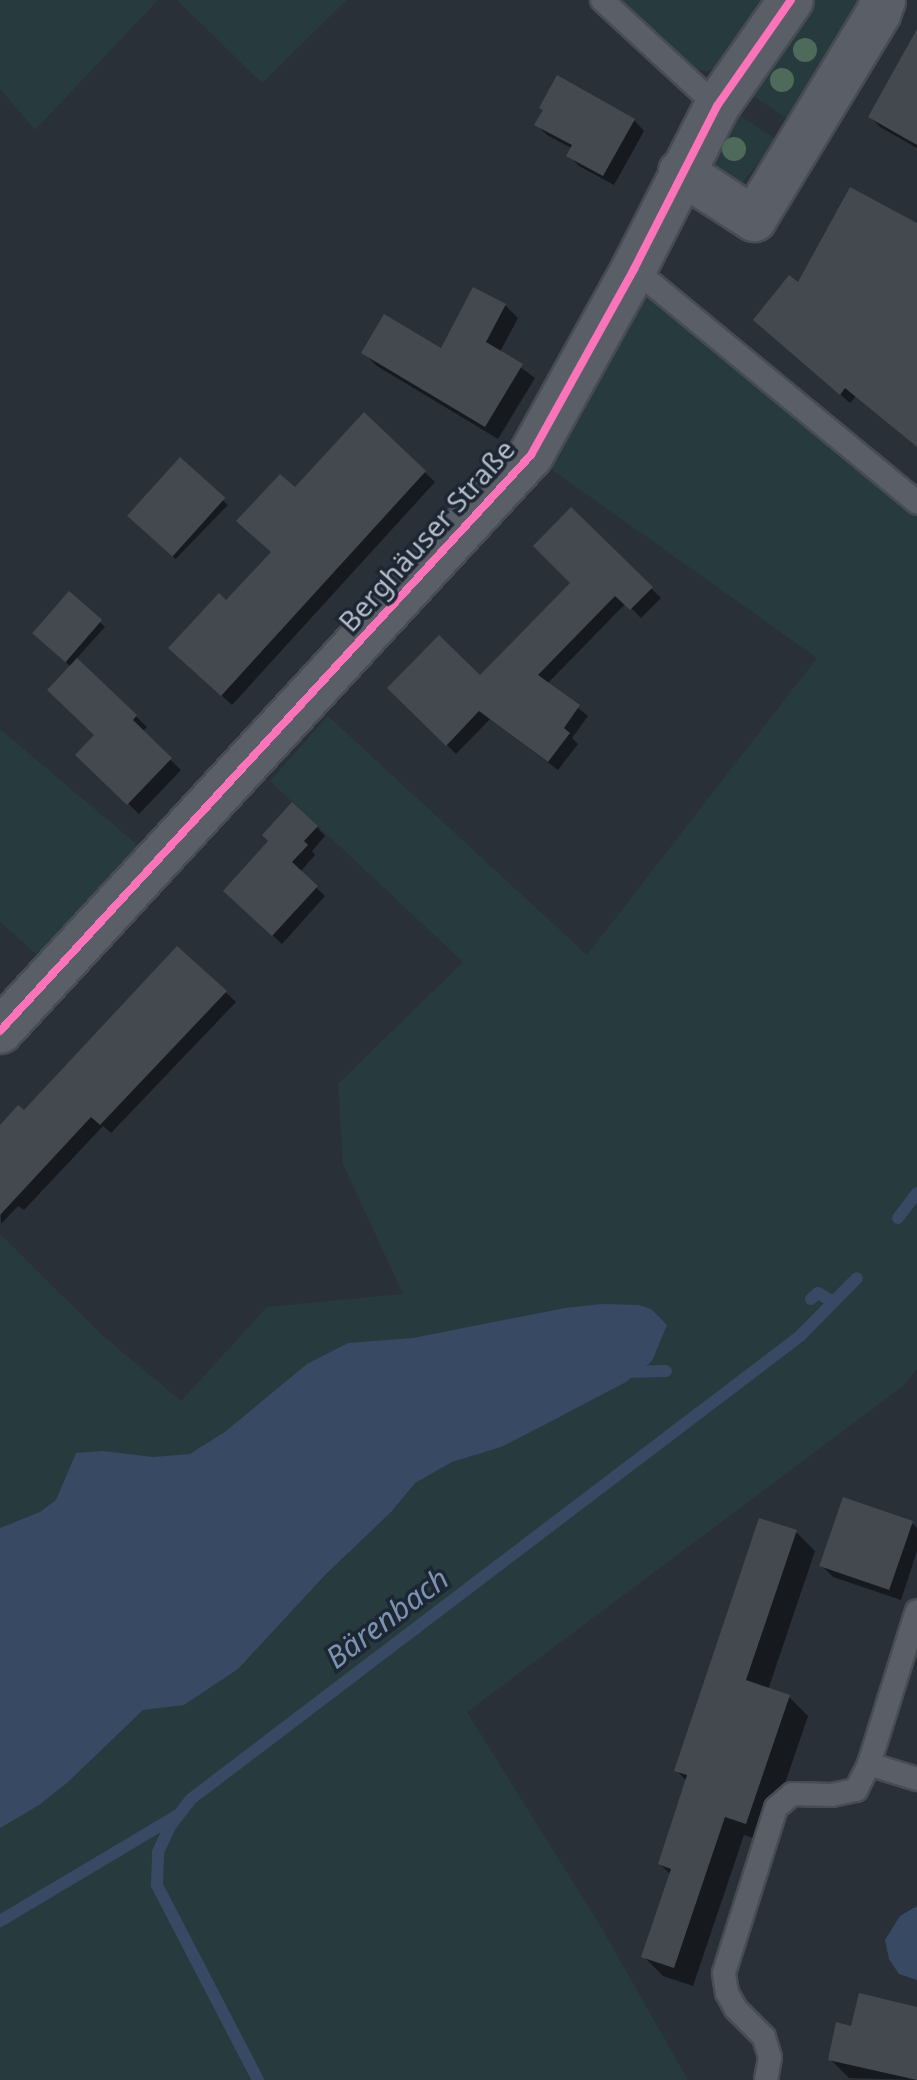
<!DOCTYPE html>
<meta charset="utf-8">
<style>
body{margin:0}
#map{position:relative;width:917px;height:2080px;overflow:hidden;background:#2a3038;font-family:"Noto Sans",sans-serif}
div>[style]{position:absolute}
.green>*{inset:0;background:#273a3e}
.water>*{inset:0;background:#384963}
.shadow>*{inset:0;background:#0007;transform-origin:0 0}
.stream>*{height:12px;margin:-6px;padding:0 6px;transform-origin:6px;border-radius:6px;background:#384963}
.building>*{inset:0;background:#444950;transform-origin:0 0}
.roads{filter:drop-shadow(2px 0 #484c53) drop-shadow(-2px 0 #484c53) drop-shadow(0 2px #484c53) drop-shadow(0 -2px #484c53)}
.service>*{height:22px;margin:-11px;padding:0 11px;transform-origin:11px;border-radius:11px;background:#5a5e66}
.minor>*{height:44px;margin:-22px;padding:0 22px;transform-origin:22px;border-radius:22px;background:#5a5e66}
.cycleway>*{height:8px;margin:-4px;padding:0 4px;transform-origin:4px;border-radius:4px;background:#fb73b8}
.trees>*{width:24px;height:24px;margin:-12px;border-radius:50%;background:#4e6a5a}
span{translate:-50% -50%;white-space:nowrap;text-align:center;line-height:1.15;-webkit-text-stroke:7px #1d2633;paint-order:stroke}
.street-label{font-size:28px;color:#b4bcc9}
.water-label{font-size:30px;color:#7c92b1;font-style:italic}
</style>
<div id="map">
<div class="green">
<div style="clip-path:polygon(0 0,158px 0,35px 130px,0 89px)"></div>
<div style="clip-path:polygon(177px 0,347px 0,262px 83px)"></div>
<div style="clip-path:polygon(611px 0,767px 0,723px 67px,706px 71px,686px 67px)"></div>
<div style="clip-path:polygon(811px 0,862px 0,791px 121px,738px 86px)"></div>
<div style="clip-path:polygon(730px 109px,777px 140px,734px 193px,703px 156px)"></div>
<div style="clip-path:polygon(645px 295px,917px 513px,917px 1369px,903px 1386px,467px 1712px,601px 1927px,688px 2080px,0 2080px,0 1234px,103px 1336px,181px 1401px,267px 1307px,403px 1294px,343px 1164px,338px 1084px,463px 962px,270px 781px,328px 716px,587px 955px,817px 658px,544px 464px)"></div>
<div style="clip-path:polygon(0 729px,141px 848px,42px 959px,0 922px)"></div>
</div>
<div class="water">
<div style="clip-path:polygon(601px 1304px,639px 1305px,651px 1309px,667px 1325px,652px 1361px,626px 1382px,546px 1424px,501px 1447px,452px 1462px,415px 1483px,391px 1512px,325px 1575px,238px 1669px,184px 1705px,143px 1710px,68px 1782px,39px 1805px,0 1828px,0 1528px,40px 1512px,56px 1500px,76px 1453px,103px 1451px,153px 1457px,190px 1454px,226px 1431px,307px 1364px,348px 1343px,413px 1338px,565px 1308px)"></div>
<div style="clip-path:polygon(917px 1906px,917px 1980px,899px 1974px,889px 1959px,885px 1940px,900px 1916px)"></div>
</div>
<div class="shadow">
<div style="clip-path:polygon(917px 32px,917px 148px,880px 127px,870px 117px)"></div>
<div style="clip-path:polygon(634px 120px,644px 131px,614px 185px,579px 166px,569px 155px,573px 149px,547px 135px,537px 125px)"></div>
<div style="clip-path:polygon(917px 226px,917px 447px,856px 396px,850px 403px,766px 330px,799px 285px)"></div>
<div style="clip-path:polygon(505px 305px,518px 318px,500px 352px,535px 378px,498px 439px,377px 366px,364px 353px,442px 351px)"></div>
<div style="clip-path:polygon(364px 415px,435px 482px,232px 705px,181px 658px,273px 553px,295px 490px)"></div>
<div style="left:181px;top:460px;width:65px;height:75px;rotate:44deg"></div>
<div style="clip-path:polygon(571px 510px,661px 598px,641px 618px,626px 603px,547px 684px,588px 716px,572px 738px,578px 744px,558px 770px,490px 719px,456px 754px,390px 688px,481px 677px,573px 583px)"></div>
<div style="clip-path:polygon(69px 594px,105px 627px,76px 659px,147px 727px,142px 732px,181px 770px,139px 814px,78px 755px,96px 736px,71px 667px,34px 632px)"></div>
<div style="clip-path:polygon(317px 827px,325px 836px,312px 851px,315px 855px,300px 872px,325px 896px,282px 944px,234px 900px)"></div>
<div style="clip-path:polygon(178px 948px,236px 1002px,111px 1133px,103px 1126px,24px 1210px,18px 1206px,1px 1224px,0 1128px,24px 1113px)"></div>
<div style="clip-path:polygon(912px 1523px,917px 1528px,917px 1551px,901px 1600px,833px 1577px,822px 1566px)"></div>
<div style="clip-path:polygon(796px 1532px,815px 1551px,768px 1690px,789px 1697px,808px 1716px,765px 1842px,744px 1835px,693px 1986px,663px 1976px,644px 1957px,671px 1875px,660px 1864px,688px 1782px,677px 1771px)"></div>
<div style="clip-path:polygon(917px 2009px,917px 2080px,849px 2078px,830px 2059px,853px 2029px)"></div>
</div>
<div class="stream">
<div style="left:898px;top:1218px;width:31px;rotate:-53deg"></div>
<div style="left:811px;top:1299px;width:9px;rotate:-41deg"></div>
<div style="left:818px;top:1293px;width:17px;rotate:31deg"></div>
<div style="left:624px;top:1372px;width:42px;rotate:-1.4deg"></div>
<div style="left:0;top:1921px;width:205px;rotate:-30.8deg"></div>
<div style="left:258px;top:2080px;width:220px;rotate:-117.4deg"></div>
<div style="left:157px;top:1885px;width:33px;rotate:-88deg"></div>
<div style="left:158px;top:1852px;width:29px;rotate:-65deg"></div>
<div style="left:170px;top:1826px;width:34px;rotate:-52deg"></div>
<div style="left:191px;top:1799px;width:765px;rotate:-37.24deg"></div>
<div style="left:800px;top:1336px;width:81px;rotate:-45.5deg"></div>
</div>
<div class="building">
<div style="clip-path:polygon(917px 29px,917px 145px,868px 117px)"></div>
<div style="clip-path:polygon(557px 75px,635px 119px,603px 176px,566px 156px,572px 145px,534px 125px,543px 110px,539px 108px)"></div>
<div style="clip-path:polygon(850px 187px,917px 223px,917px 447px,845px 388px,840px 395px,753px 320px,789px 275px,798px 282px)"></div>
<div style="clip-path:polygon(473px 287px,506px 304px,486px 342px,523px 364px,485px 427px,361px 353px,384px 314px,441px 348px)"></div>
<div style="clip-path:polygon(364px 412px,426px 471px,221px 696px,168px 648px,219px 593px,226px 600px,271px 552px,236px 521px,280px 474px,295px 487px)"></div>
<div style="left:180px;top:457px;width:61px;height:79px;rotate:42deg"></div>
<div style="clip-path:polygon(571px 507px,653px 587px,630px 610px,615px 596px,538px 675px,580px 705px,564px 728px,570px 733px,548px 762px,479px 711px,446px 746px,387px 688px,439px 635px,480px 675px,570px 583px,533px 546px)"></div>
<div style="left:69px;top:591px;width:44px;height:56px;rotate:41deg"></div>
<div style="clip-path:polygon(77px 658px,137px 715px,133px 720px,172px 758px,127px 805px,75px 755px,94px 735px,47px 690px)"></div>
<div style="clip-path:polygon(292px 802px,318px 826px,304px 841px,308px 845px,292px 862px,318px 886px,272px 936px,223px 891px,268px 841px,262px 835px)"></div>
<div style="clip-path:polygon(177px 946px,227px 991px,100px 1125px,91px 1117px,0 1215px,0 1125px,18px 1105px,24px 1110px)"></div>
<div style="left:843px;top:1497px;width:74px;height:73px;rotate:19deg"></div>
<div style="clip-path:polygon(759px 1518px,797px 1530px,746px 1680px,790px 1695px,746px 1824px,725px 1817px,674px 1968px,641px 1957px,671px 1869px,658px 1864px,687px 1775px,674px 1771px)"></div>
<div style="clip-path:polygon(859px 1993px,917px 2007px,917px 2080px,828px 2060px,836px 2022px,851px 2026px)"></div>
</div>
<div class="roads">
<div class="service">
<div style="left:602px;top:0;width:156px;rotate:42.7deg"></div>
<div style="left:634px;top:269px;width:367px;rotate:39.5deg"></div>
<div style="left:869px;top:1764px;width:50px;rotate:17.4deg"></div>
<div style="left:766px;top:2080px;width:23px;rotate:-80deg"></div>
<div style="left:770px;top:2057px;width:21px;rotate:-107deg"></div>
<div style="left:764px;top:2037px;width:40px;rotate:-135deg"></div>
<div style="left:736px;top:2009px;width:18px;rotate:-119deg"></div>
<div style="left:727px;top:1993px;width:20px;rotate:-99deg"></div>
<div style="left:724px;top:1973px;width:173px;rotate:-72.5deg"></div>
<div style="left:776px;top:1808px;width:21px;rotate:-41deg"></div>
<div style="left:792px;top:1794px;width:40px;rotate:1.4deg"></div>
<div style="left:832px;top:1795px;width:25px;rotate:-12deg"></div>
<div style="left:856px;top:1790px;width:29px;rotate:-63deg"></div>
<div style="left:869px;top:1764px;width:160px;rotate:-72.6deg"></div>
</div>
<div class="minor">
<div style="left:681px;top:172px;width:87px;rotate:32.8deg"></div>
<div style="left:754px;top:219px;width:240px;rotate:-58.8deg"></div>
<div style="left:878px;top:14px;width:15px;rotate:-70deg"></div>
<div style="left:0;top:1031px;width:783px;rotate:-47.33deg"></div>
<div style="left:531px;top:455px;width:213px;rotate:-61deg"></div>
<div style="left:634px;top:269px;width:183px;rotate:-63deg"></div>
<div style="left:717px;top:106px;width:129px;rotate:-55.1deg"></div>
</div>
</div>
<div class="cycleway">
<div style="left:0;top:1031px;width:783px;rotate:-47.33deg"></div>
<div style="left:531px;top:455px;width:213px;rotate:-61deg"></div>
<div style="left:634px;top:269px;width:183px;rotate:-63deg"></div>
<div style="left:717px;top:106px;width:129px;rotate:-55.1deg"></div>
</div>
<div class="trees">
<div style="left:805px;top:50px"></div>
<div style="left:782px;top:80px"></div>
<div style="left:734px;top:149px"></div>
</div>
<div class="street-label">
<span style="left:426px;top:535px;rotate:-48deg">Berghäuser Straße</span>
</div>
<div class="water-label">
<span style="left:387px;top:1618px;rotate:-37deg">Bärenbach</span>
</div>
</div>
